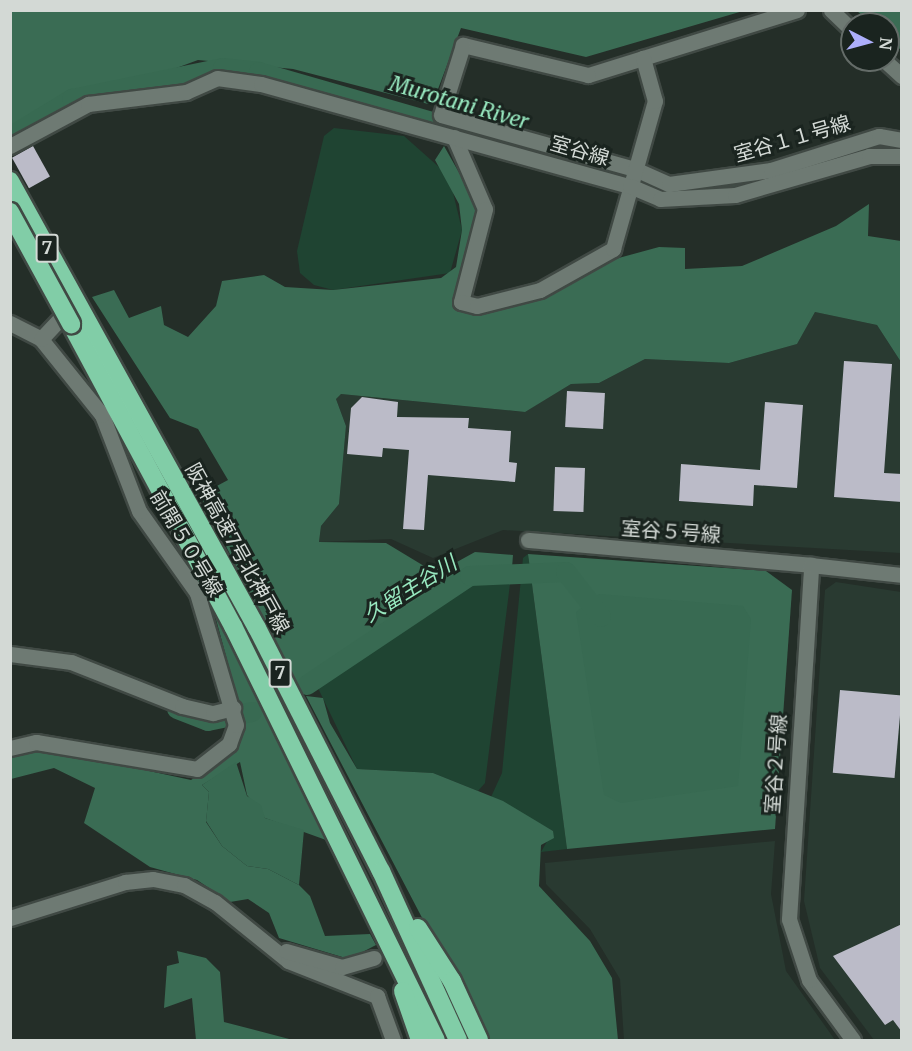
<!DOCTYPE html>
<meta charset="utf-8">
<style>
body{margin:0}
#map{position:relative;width:912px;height:1051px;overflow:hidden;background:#242e28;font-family:Merriweather,"Noto Sans JP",serif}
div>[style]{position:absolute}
.built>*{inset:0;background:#293a31}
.green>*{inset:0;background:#1f4432}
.forest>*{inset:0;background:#3a6c54}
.water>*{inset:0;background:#386a52}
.river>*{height:20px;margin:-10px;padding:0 10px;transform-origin:10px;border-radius:10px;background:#386a52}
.building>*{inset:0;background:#bbbbc8;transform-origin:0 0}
.roads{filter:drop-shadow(2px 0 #404944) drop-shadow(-2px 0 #404944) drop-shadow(0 2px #404944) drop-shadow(0 -2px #404944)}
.minor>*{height:15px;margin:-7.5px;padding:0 7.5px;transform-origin:7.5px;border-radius:7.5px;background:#6e7a73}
.highway>*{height:18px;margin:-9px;padding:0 9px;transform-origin:9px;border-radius:9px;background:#81cda7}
.bridges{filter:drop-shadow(2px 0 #404944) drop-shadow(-2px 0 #404944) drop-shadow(0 2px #404944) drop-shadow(0 -2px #404944)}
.highway-bridge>*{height:18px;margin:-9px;padding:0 9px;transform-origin:9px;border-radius:9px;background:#81cda7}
span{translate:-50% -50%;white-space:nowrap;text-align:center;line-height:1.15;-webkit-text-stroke:6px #1a241f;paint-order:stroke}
.shield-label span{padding:2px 4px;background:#1a241f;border:2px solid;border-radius:4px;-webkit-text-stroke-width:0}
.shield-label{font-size:18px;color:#d3d9d5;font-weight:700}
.street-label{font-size:20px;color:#d3d9d5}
.water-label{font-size:21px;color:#98e9c0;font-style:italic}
.frame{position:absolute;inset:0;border:12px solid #d3d9d5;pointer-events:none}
.north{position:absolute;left:840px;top:12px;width:60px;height:60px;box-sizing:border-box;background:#1a241f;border:2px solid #646c68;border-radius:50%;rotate:96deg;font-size:16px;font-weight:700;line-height:24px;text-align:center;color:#d3d9d5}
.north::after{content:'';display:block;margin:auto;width:21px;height:27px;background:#adaffb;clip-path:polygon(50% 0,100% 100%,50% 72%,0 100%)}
</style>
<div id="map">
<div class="built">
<div style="clip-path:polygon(815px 312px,877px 325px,901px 362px,901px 553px,503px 530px,433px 558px,391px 539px,319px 542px,321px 526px,339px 504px,346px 426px,336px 399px,341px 394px,524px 412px,571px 384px,599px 383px,645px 359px,729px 363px,797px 344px)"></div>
<div style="clip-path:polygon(836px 582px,901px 592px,901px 1040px,874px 1040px,820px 968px,804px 901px,825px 590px)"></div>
<div style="clip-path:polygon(775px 841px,771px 894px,786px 971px,835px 1040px,624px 1040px,620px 979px,590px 929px,546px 884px,545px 863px)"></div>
</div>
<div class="green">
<div style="clip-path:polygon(334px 128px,404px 136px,449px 176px,462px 230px,450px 273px,333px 290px,314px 285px,300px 273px,297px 251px,324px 136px)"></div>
<div style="clip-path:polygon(528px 554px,567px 849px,541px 852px,553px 831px,491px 797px,502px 773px,523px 558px)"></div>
<div style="clip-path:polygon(493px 566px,512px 568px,485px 783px,478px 791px,433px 773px,357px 769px,317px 686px,473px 583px,491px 579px)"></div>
</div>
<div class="forest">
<div style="clip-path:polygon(11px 11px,743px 11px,586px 57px,461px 28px,432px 105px,293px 69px,198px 60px,11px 129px)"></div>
<div style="clip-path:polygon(857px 11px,901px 11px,901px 50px,888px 38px,888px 24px,872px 24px)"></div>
<div style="clip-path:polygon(444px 146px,479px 208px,456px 307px,536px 299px,615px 259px,659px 247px,685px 248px,685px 269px,742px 266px,836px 226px,869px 204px,868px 236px,901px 241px,901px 362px,877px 325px,815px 312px,797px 344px,729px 363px,645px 359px,599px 383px,571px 384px,525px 412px,341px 394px,336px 399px,346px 426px,339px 504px,321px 526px,319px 542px,386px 543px,429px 569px,446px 568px,475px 552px,513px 555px,512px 568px,469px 572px,297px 686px,200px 495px,228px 480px,198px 429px,170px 418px,92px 297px,114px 290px,129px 318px,161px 306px,164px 325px,188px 337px,216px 306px,222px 281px,264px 275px,285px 287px,333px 290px,441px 278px,456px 267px,462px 230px,459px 204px,435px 160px)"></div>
<div style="clip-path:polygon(528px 554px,766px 571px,792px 590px,775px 829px,567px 849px)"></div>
<div style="clip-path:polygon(211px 601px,326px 840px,265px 818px,247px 795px,240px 762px,202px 785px,209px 792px,206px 822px,222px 846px,247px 866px,268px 869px,299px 885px,310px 896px,325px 936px,370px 934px,376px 945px,349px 959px,279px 938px,269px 913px,248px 899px,230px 902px,197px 880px,150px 867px,84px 823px,95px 788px,54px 768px,11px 779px,10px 754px,33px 746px,191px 780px,229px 755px,244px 722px)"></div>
<div style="clip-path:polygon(306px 696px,323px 698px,330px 723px,357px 769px,433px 773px,503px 801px,553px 831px,554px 838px,541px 845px,539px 886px,590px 941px,612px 978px,618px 1040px,486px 1040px)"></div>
<div style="clip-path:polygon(177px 951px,206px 958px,220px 972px,224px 1022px,293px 1040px,196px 1040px,192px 998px,164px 1008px,167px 966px,179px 963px)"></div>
</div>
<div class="water">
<div style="clip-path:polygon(599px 594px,743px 606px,751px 619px,738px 786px,621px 803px,604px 795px,576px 612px)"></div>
<div style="clip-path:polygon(236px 762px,247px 796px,261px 805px,265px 818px,304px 830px,299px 885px,268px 869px,247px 866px,222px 846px,206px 821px,209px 792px,202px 785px)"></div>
</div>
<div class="river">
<div style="left:10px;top:137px;width:73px;rotate:-31.5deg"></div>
<div style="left:72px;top:99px;width:154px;rotate:-11.6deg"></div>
<div style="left:223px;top:68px;width:36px;rotate:6deg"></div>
<div style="left:259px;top:72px;width:423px;rotate:16.1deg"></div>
<div style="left:665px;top:189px;width:47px"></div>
<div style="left:712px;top:189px;width:64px;rotate:-10.8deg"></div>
<div style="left:848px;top:152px;width:54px;rotate:-5.3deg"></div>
<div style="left:307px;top:685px;width:196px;rotate:-33.8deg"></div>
<div style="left:470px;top:576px;width:96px;rotate:-2.4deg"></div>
<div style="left:566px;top:572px;width:57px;rotate:52.1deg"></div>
<div style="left:177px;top:709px;width:33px;rotate:21deg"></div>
<div style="left:208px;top:721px;width:45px;rotate:-11.6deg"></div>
</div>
<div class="building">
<div style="left:33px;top:146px;width:35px;height:24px;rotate:61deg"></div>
<div style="clip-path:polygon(844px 361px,892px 364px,884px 473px,902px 474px,902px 502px,834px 497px)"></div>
<div style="left:567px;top:391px;width:38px;height:36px;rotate:3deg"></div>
<div style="clip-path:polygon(362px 397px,398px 402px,397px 417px,469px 418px,468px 428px,511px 431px,509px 462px,517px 463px,515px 482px,428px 475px,424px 530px,403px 529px,409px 450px,383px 448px,382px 457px,347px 454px,351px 408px)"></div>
<div style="clip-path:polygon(765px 402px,803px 405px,797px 488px,754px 485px,753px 506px,679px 501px,681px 464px,760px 470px)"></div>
<div style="left:555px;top:467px;width:30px;height:44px;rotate:2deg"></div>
<div style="left:840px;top:690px;width:62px;height:83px;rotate:5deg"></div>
<div style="clip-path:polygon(902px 924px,902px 1032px,893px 1020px,885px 1025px,833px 956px)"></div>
</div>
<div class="roads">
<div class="minor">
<div style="left:797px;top:10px;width:219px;rotate:162.7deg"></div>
<div style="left:588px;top:75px;width:129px;rotate:-166.5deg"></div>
<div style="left:463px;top:45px;width:73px;rotate:107.4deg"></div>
<div style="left:441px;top:115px;width:201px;rotate:15.6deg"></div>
<div style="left:635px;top:169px;width:37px;rotate:24deg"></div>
<div style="left:669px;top:184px;width:103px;rotate:-7.8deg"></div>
<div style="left:771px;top:170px;width:113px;rotate:-17.5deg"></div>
<div style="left:879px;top:136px;width:23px;rotate:10deg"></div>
<div style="left:831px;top:10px;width:29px;rotate:44deg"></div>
<div style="left:884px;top:60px;width:24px;rotate:42deg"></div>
<div style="left:454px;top:137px;width:78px;rotate:66.7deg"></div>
<div style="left:485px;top:209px;width:96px;rotate:104.5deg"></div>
<div style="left:461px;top:302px;width:16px;rotate:14deg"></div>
<div style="left:477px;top:306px;width:65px;rotate:-14.3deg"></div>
<div style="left:540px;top:290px;width:84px;rotate:-29.3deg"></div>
<div style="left:613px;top:249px;width:154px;rotate:-74.2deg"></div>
<div style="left:655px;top:101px;width:45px;rotate:-105.6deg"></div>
<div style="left:10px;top:146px;width:89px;rotate:-28.3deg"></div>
<div style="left:88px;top:104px;width:99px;rotate:-7deg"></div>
<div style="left:186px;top:92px;width:34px;rotate:-24deg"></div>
<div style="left:217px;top:78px;width:44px;rotate:7.8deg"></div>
<div style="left:261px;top:84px;width:383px;rotate:15.5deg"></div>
<div style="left:630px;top:186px;width:33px;rotate:23deg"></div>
<div style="left:660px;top:199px;width:75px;rotate:-3.1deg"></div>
<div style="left:735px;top:195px;width:140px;rotate:-16.2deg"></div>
<div style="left:869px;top:156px;width:33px"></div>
<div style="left:10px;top:323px;width:35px;rotate:27deg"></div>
<div style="left:528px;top:540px;width:284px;rotate:5deg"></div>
<div style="left:10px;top:654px;width:62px;rotate:7.5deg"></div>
<div style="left:71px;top:662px;width:119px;rotate:21.6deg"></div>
<div style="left:182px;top:706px;width:32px;rotate:13deg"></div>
<div style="left:213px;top:713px;width:21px;rotate:-14deg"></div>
<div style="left:10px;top:748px;width:27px;rotate:-13deg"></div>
<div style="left:36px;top:742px;width:163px;rotate:9.5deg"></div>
<div style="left:197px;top:769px;width:41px;rotate:-38deg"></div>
<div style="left:229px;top:744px;width:20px;rotate:-70deg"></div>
<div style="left:236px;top:725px;width:138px;rotate:-106.5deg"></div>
<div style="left:197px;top:593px;width:100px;rotate:-125.3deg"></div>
<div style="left:139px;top:511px;width:103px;rotate:-111.1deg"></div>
<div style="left:102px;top:415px;width:97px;rotate:-128.8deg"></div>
<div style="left:41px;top:339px;width:44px;rotate:-46.8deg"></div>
<div style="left:10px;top:918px;width:121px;rotate:-17.4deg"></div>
<div style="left:125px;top:882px;width:28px;rotate:-6deg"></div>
<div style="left:153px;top:879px;width:32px;rotate:11deg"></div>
<div style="left:184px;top:885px;width:35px;rotate:29deg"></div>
<div style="left:215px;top:902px;width:94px;rotate:38.9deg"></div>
<div style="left:288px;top:961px;width:96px;rotate:21.5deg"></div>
<div style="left:377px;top:996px;width:47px;rotate:70deg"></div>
<div style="left:286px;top:951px;width:58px;rotate:15.9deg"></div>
<div style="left:342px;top:967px;width:33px;rotate:-16deg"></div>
<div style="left:853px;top:1040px;width:74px;rotate:-126.3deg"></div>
<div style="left:809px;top:980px;width:64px;rotate:-108.2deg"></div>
<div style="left:789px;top:919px;width:355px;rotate:-86.4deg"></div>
<div style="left:811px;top:565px;width:92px;rotate:6.3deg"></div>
</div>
<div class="highway">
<div style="left:10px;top:181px;width:511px;rotate:61.08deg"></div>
<div style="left:257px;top:628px;width:273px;rotate:63deg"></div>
<div style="left:381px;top:871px;width:186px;rotate:65.5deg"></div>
<div style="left:71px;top:324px;width:343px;rotate:61.8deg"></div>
<div style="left:233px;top:626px;width:461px;rotate:63.9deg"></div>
<div style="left:418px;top:928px;width:63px;rotate:57.3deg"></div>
<div style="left:452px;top:981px;width:65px;rotate:65.4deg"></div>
<div style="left:403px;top:991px;width:52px;rotate:70.9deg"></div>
</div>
</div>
<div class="bridges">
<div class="highway-bridge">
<div style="left:10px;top:212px;width:128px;rotate:61.4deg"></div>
</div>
</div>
<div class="shield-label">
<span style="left:47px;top:248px">7</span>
<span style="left:280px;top:673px">7</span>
</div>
<div class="street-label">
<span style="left:792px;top:138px;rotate:-16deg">室谷１１号線</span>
<span style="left:580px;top:150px;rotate:16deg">室谷線</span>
<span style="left:671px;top:531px;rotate:4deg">室谷５号線</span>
<span style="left:187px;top:543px;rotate:59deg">前開５０号線</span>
<span style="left:238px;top:548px;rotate:61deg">阪神高速7号北神戸線</span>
<span style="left:775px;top:764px;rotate:-86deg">室谷２号線</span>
</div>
<div class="water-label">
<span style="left:459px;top:103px;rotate:16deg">Murotani River</span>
<span style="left:410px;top:589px;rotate:-32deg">久留主谷川</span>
</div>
<div class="frame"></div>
<div class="north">N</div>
</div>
